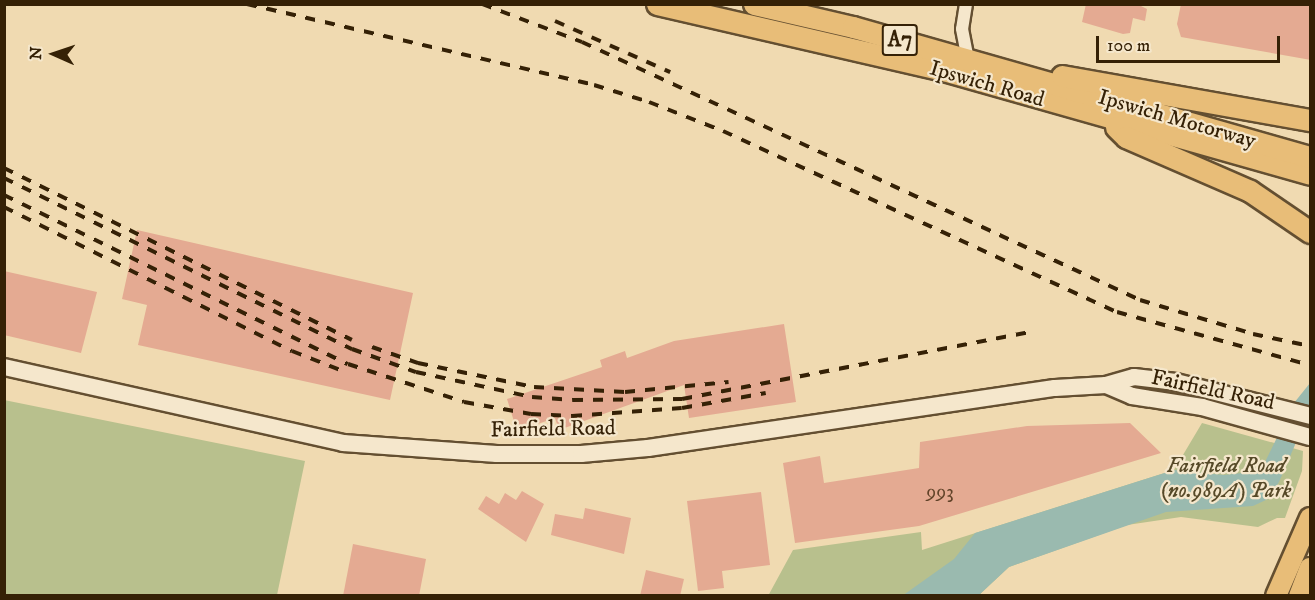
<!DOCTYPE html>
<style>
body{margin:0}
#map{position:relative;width:1315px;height:600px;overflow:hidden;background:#f0dab1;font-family:"IM FELL DW Pica",serif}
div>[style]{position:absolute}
.green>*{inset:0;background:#b8c08d}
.water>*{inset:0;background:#9abaaf}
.building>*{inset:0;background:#e4aa92}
.roads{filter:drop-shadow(2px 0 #644f31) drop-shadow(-2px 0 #644f31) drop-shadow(0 2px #644f31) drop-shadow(0 -2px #644f31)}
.street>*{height:12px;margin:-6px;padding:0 6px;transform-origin:6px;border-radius:6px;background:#f5e7cc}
.secondary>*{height:16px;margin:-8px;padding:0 8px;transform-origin:8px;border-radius:8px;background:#f5e7cc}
.primary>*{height:20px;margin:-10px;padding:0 10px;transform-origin:10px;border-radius:10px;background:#e8bd78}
.highway>*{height:21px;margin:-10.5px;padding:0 10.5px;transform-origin:10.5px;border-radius:10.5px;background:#e8bd78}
.rail>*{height:4px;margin-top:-2px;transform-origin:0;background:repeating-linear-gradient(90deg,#352106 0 10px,transparent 0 20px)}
span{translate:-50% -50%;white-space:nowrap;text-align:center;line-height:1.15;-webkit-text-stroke:4.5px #f5e7cc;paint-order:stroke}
.number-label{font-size:20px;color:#614329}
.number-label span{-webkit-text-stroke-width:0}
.shield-label span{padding:2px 4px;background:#f5e7cc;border:2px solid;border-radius:4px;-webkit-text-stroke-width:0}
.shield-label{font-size:21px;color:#352106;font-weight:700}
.street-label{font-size:22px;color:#352106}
.park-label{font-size:22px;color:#564928;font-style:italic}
.frame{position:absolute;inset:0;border:6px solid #352106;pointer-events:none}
.north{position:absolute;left:24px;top:24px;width:60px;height:60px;-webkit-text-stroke:4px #f5e7cc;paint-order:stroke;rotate:273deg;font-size:16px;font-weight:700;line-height:24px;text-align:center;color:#352106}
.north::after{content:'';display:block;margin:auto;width:21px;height:27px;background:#352106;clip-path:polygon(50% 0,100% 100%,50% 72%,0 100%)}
.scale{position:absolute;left:1096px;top:36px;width:184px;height:27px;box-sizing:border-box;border:3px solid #352106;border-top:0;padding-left:8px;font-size:18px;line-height:21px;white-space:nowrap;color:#352106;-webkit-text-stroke:4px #f5e7cc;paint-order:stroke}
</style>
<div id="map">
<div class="green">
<div style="clip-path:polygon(4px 400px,305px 461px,277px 595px,5px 595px)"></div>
<div style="clip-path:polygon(1202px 423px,1303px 451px,1302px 471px,1285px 518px,1277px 518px,1258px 527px,1181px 517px,1127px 525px,1009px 567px,979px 595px,768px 596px,793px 550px,921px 532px,922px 550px,1174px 470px)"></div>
</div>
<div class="water">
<div style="clip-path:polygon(1310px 383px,1310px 410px,1279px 482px,1268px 499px,1253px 506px,1166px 512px,1009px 567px,979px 595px,902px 596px,954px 559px,975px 533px,1174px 470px,1224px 475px,1252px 472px,1265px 462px,1294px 403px)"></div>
</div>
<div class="building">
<div style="clip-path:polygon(1086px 4px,1137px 4px,1147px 9px,1145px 21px,1133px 18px,1130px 33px,1123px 34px,1082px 22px)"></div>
<div style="clip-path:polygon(1181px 4px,1311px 4px,1311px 60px,1181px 37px,1177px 24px)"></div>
<div style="clip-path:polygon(137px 230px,413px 293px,390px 400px,138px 345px,147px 305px,122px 299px)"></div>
<div style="clip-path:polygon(4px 271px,97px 292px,81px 353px,4px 335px)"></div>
<div style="clip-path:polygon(784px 324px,796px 402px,689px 418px,684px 385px,559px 430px,555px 418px,517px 431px,507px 399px,602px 367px,600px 360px,625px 351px,627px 358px,674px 341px)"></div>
<div style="clip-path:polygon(1130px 423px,1161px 453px,919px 526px,795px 543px,783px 463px,820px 456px,824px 483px,919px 468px,920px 442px,1027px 426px)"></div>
<div style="clip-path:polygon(522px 491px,544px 504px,526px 542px,478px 509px,486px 496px,499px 504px,505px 493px,516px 500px)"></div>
<div style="clip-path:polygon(761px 492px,770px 565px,722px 571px,724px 588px,698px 591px,687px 501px)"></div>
<div style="clip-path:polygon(585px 508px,631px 518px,624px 554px,551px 535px,555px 514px,583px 519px)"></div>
<div style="clip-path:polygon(353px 544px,426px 559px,419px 596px,343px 596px)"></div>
<div style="clip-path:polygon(646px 570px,684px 579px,680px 596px,640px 596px)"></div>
</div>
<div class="roads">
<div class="street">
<div style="left:966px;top:4px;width:25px;rotate:99deg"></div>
<div style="left:962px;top:29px;width:31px;rotate:79deg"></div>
</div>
<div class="secondary">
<div style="left:4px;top:367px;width:347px;rotate:12.6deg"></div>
<div style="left:343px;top:443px;width:154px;rotate:4.1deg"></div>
<div style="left:497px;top:454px;width:84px"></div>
<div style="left:581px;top:454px;width:67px;rotate:-5.1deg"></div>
<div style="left:648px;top:448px;width:411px;rotate:-8.4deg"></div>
<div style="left:1055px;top:388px;width:51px;rotate:-3.4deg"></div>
<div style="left:1106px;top:385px;width:29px;rotate:-16deg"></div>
<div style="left:1134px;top:377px;width:42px;rotate:6.8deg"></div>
<div style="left:1176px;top:382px;width:138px;rotate:14.2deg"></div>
<div style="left:1106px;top:385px;width:28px;rotate:23deg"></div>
<div style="left:1132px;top:396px;width:71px;rotate:8.9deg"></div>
<div style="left:1202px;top:407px;width:112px;rotate:15.5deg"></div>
</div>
<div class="primary">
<div style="left:1276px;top:596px;width:85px;rotate:-66.4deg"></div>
<div style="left:1299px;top:596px;width:30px;rotate:-69deg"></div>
</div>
<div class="highway">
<div style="left:657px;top:4px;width:294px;rotate:13deg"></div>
<div style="left:943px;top:70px;width:381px;rotate:15.8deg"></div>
<div style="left:754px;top:4px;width:102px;rotate:13.1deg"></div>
<div style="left:853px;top:27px;width:475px;rotate:15.9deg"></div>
<div style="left:1062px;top:76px;width:252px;rotate:10.1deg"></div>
<div style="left:1116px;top:127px;width:14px;rotate:45deg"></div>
<div style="left:1126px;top:137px;width:135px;rotate:23.5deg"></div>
<div style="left:1250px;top:191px;width:73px;rotate:34.3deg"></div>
</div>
</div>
<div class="rail">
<div style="left:247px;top:4px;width:356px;rotate:13.1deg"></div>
<div style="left:594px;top:85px;width:58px;rotate:17.2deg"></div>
<div style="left:649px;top:102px;width:79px;rotate:21.4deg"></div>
<div style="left:723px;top:131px;width:434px;rotate:24.7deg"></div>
<div style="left:1117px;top:312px;width:200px;rotate:15.4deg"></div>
<div style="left:482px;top:4px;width:107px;rotate:20.8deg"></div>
<div style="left:582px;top:42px;width:615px;rotate:24.81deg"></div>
<div style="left:1140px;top:300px;width:118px;rotate:16.7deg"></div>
<div style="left:1253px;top:334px;width:58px;rotate:11.9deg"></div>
<div style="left:555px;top:21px;width:126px;rotate:23.9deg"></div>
<div style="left:4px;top:168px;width:388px;rotate:26.3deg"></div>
<div style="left:4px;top:178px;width:388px;rotate:26.2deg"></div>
<div style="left:352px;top:349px;width:68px;rotate:19.8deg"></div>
<div style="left:416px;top:372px;width:119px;rotate:12.2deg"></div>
<div style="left:532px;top:397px;width:41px;rotate:4.2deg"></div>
<div style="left:573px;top:400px;width:109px;rotate:-0.5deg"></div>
<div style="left:682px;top:399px;width:353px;rotate:-10.9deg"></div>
<div style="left:4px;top:195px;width:383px;rotate:26.2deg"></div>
<div style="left:348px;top:364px;width:122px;rotate:18.1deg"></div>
<div style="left:464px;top:402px;width:68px;rotate:10.2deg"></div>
<div style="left:531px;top:414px;width:41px;rotate:2.8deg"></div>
<div style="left:572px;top:416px;width:110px;rotate:-4.2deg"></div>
<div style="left:682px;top:408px;width:85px;rotate:-10.1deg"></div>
<div style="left:4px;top:207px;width:322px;rotate:26.6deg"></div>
<div style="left:292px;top:351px;width:57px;rotate:21.6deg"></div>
<div style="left:372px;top:347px;width:49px;rotate:19.2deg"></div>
<div style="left:418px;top:363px;width:118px;rotate:11.7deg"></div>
<div style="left:534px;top:387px;width:91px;rotate:3.1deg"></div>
<div style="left:625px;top:392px;width:104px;rotate:-5.5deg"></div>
</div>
<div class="number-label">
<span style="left:940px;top:492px">993</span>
</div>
<div class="shield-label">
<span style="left:900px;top:40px">A7</span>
</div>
<div class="street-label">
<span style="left:987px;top:84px;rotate:16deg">Ipswich Road</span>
<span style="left:1177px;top:119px;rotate:16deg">Ipswich Motorway</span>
<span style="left:1213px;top:390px;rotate:12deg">Fairfield Road</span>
<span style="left:553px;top:429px;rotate:-1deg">Fairfield Road</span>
</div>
<div class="park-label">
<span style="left:1226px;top:478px">Fairfield Road<br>(no.989A) Park</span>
</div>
<div class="frame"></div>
<div class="north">N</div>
<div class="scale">100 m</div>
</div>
